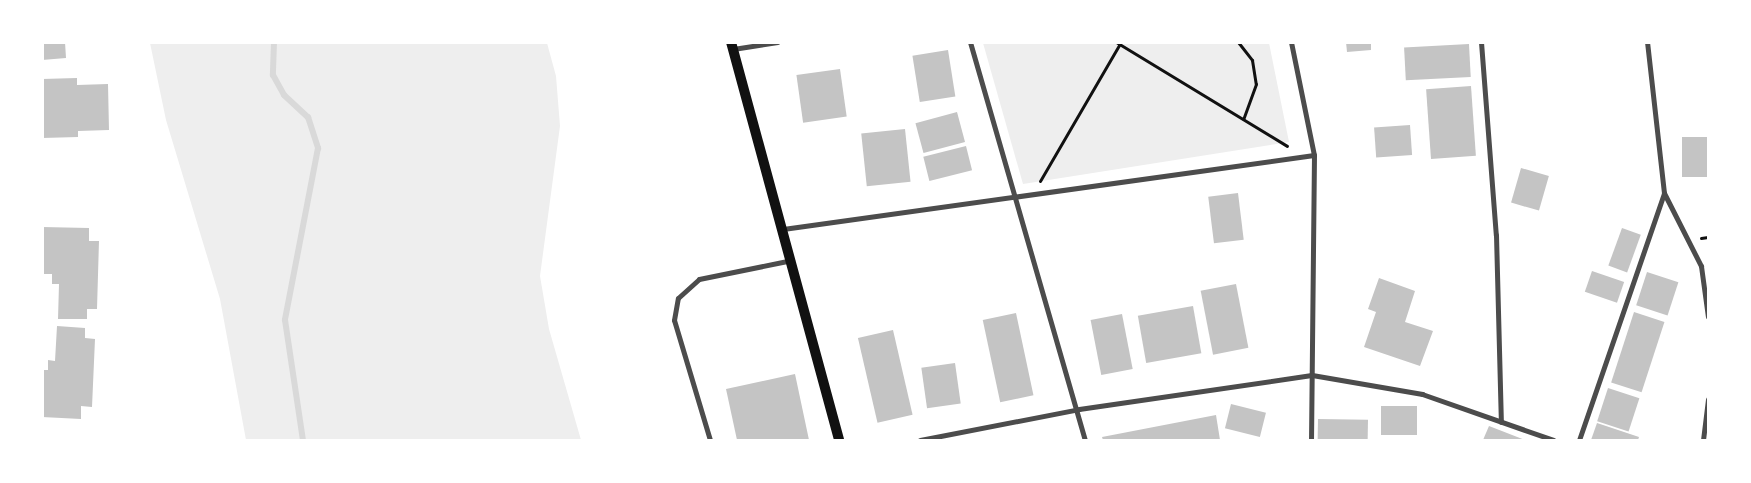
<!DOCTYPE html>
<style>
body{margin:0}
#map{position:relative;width:1751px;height:483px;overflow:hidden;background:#fff;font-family:"PT Sans",sans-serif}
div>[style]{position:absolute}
.green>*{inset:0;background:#eee}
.stream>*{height:6px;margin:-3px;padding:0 3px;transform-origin:3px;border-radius:3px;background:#d9d9d9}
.building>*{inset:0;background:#c4c4c4;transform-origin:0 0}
.path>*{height:3px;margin:-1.5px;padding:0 1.5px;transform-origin:1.5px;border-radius:1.5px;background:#111}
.minor>*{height:5px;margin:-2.5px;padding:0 2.5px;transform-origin:2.5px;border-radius:2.5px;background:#4c4c4c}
.secondary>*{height:10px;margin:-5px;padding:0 5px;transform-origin:5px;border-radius:5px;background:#111}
span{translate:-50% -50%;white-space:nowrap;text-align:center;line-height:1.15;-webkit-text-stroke:5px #fff;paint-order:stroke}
.frame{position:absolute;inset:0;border:44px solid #fff;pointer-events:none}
</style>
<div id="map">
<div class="green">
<div style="clip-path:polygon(150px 43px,547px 43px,556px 76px,560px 126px,540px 276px,549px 329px,581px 440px,246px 440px,220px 299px,166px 120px)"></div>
<div style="clip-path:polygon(983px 43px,1269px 43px,1289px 142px,1023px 184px)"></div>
</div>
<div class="stream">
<div style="left:274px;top:42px;width:33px;rotate:92deg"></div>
<div style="left:273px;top:75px;width:23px;rotate:61deg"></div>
<div style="left:284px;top:95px;width:33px;rotate:43deg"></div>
<div style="left:308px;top:117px;width:33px;rotate:72deg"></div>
<div style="left:318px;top:148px;width:175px;rotate:100.9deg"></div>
<div style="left:285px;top:320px;width:121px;rotate:81.5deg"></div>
</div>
<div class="building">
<div style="clip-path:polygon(42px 42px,65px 42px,66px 58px,42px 60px)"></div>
<div style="clip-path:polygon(1346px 42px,1371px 42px,1371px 50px,1347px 52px)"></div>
<div style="left:1469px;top:44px;width:33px;height:65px;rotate:87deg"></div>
<div style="left:948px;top:50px;width:47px;height:36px;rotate:81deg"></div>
<div style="left:840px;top:69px;width:48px;height:44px;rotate:82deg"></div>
<div style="clip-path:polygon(77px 78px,77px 85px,108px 84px,109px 130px,78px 131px,78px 137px,42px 138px,42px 79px)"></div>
<div style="left:1471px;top:86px;width:70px;height:45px;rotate:86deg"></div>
<div style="left:957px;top:112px;width:31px;height:43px;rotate:75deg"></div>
<div style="left:1410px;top:125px;width:30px;height:36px;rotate:86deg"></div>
<div style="left:905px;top:129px;width:53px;height:44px;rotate:84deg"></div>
<div style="left:1708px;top:137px;width:40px;height:26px;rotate:90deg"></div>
<div style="left:966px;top:146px;width:25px;height:44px;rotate:76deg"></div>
<div style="left:1521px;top:168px;width:29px;height:36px;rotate:16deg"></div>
<div style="left:1238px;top:193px;width:47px;height:30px;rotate:83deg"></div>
<div style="clip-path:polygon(42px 227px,89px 228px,89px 241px,99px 241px,97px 309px,87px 309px,87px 319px,58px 319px,59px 284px,52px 284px,52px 274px,42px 274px)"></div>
<div style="left:1622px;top:228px;width:20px;height:40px;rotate:20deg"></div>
<div style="left:1592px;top:271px;width:34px;height:22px;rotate:19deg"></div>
<div style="left:1647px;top:272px;width:33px;height:35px;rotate:18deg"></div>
<div style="clip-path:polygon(1379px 278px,1415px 291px,1405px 322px,1433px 331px,1420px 366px,1364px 347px,1376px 312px,1368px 309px)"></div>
<div style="left:1236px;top:284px;width:65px;height:36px;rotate:79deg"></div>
<div style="left:1193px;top:306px;width:48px;height:56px;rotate:80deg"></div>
<div style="left:1634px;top:312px;width:32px;height:74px;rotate:18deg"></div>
<div style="left:1016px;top:313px;width:84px;height:34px;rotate:78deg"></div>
<div style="left:1122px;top:314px;width:56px;height:32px;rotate:79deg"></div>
<div style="clip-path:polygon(57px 326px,85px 328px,85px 338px,95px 339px,92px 407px,81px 406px,81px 419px,42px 417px,42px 370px,48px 370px,48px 360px,55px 361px)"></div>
<div style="left:893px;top:330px;width:87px;height:36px;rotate:77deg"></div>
<div style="left:955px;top:363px;width:41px;height:34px;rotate:82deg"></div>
<div style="clip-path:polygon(795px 374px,809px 440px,737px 440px,726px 389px)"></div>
<div style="left:1608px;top:388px;width:33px;height:35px;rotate:18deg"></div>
<div style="left:1231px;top:404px;width:36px;height:25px;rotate:14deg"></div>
<div style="left:1381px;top:406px;width:36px;height:29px"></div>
<div style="clip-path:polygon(1216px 415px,1220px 440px,1103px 440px,1102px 437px)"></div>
<div style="left:1318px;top:419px;width:50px;height:21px;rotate:1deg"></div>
<div style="clip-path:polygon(1597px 423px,1639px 437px,1638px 440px,1591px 440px)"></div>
<div style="clip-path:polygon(1489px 426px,1525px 440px,1483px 440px)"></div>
</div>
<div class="path">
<div style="left:1116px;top:42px;width:200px;rotate:31.3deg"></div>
<div style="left:1180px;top:42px;width:1px"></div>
<div style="left:1238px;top:42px;width:23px;rotate:52deg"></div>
<div style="left:1252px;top:60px;width:24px;rotate:81deg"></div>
<div style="left:1256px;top:84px;width:37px;rotate:110deg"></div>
<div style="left:1040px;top:181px;width:161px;rotate:-59.8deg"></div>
<div style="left:1701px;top:238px;width:7px;rotate:-8deg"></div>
</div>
<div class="minor">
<div style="left:970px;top:42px;width:414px;rotate:73.9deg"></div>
<div style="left:1291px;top:42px;width:115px;rotate:78.5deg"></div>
<div style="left:1314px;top:155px;width:285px;rotate:90.6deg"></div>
<div style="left:1481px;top:42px;width:194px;rotate:85.6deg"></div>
<div style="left:1496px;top:235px;width:187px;rotate:88.5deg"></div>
<div style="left:733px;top:49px;width:45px;rotate:-9deg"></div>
<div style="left:1664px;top:193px;width:82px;rotate:63.1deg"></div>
<div style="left:1701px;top:266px;width:51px;rotate:82.2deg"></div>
<div style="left:783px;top:229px;width:536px;rotate:-7.93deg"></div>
<div style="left:710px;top:440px;width:125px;rotate:-106.7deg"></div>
<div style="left:674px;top:320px;width:22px;rotate:-80deg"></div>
<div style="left:678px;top:298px;width:28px;rotate:-42deg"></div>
<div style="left:699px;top:279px;width:95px;rotate:-11.5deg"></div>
<div style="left:920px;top:440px;width:162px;rotate:-11deg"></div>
<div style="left:1079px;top:409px;width:235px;rotate:-8.3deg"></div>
<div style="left:1312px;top:375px;width:112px;rotate:9.8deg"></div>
<div style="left:1422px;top:394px;width:139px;rotate:19.3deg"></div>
<div style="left:1579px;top:440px;width:261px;rotate:-71deg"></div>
<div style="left:1664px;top:193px;width:152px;rotate:-96.4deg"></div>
<div style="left:1703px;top:440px;width:41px;rotate:-83deg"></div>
</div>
<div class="secondary">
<div style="left:731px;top:42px;width:412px;rotate:74.8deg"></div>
</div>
<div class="frame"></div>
</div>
